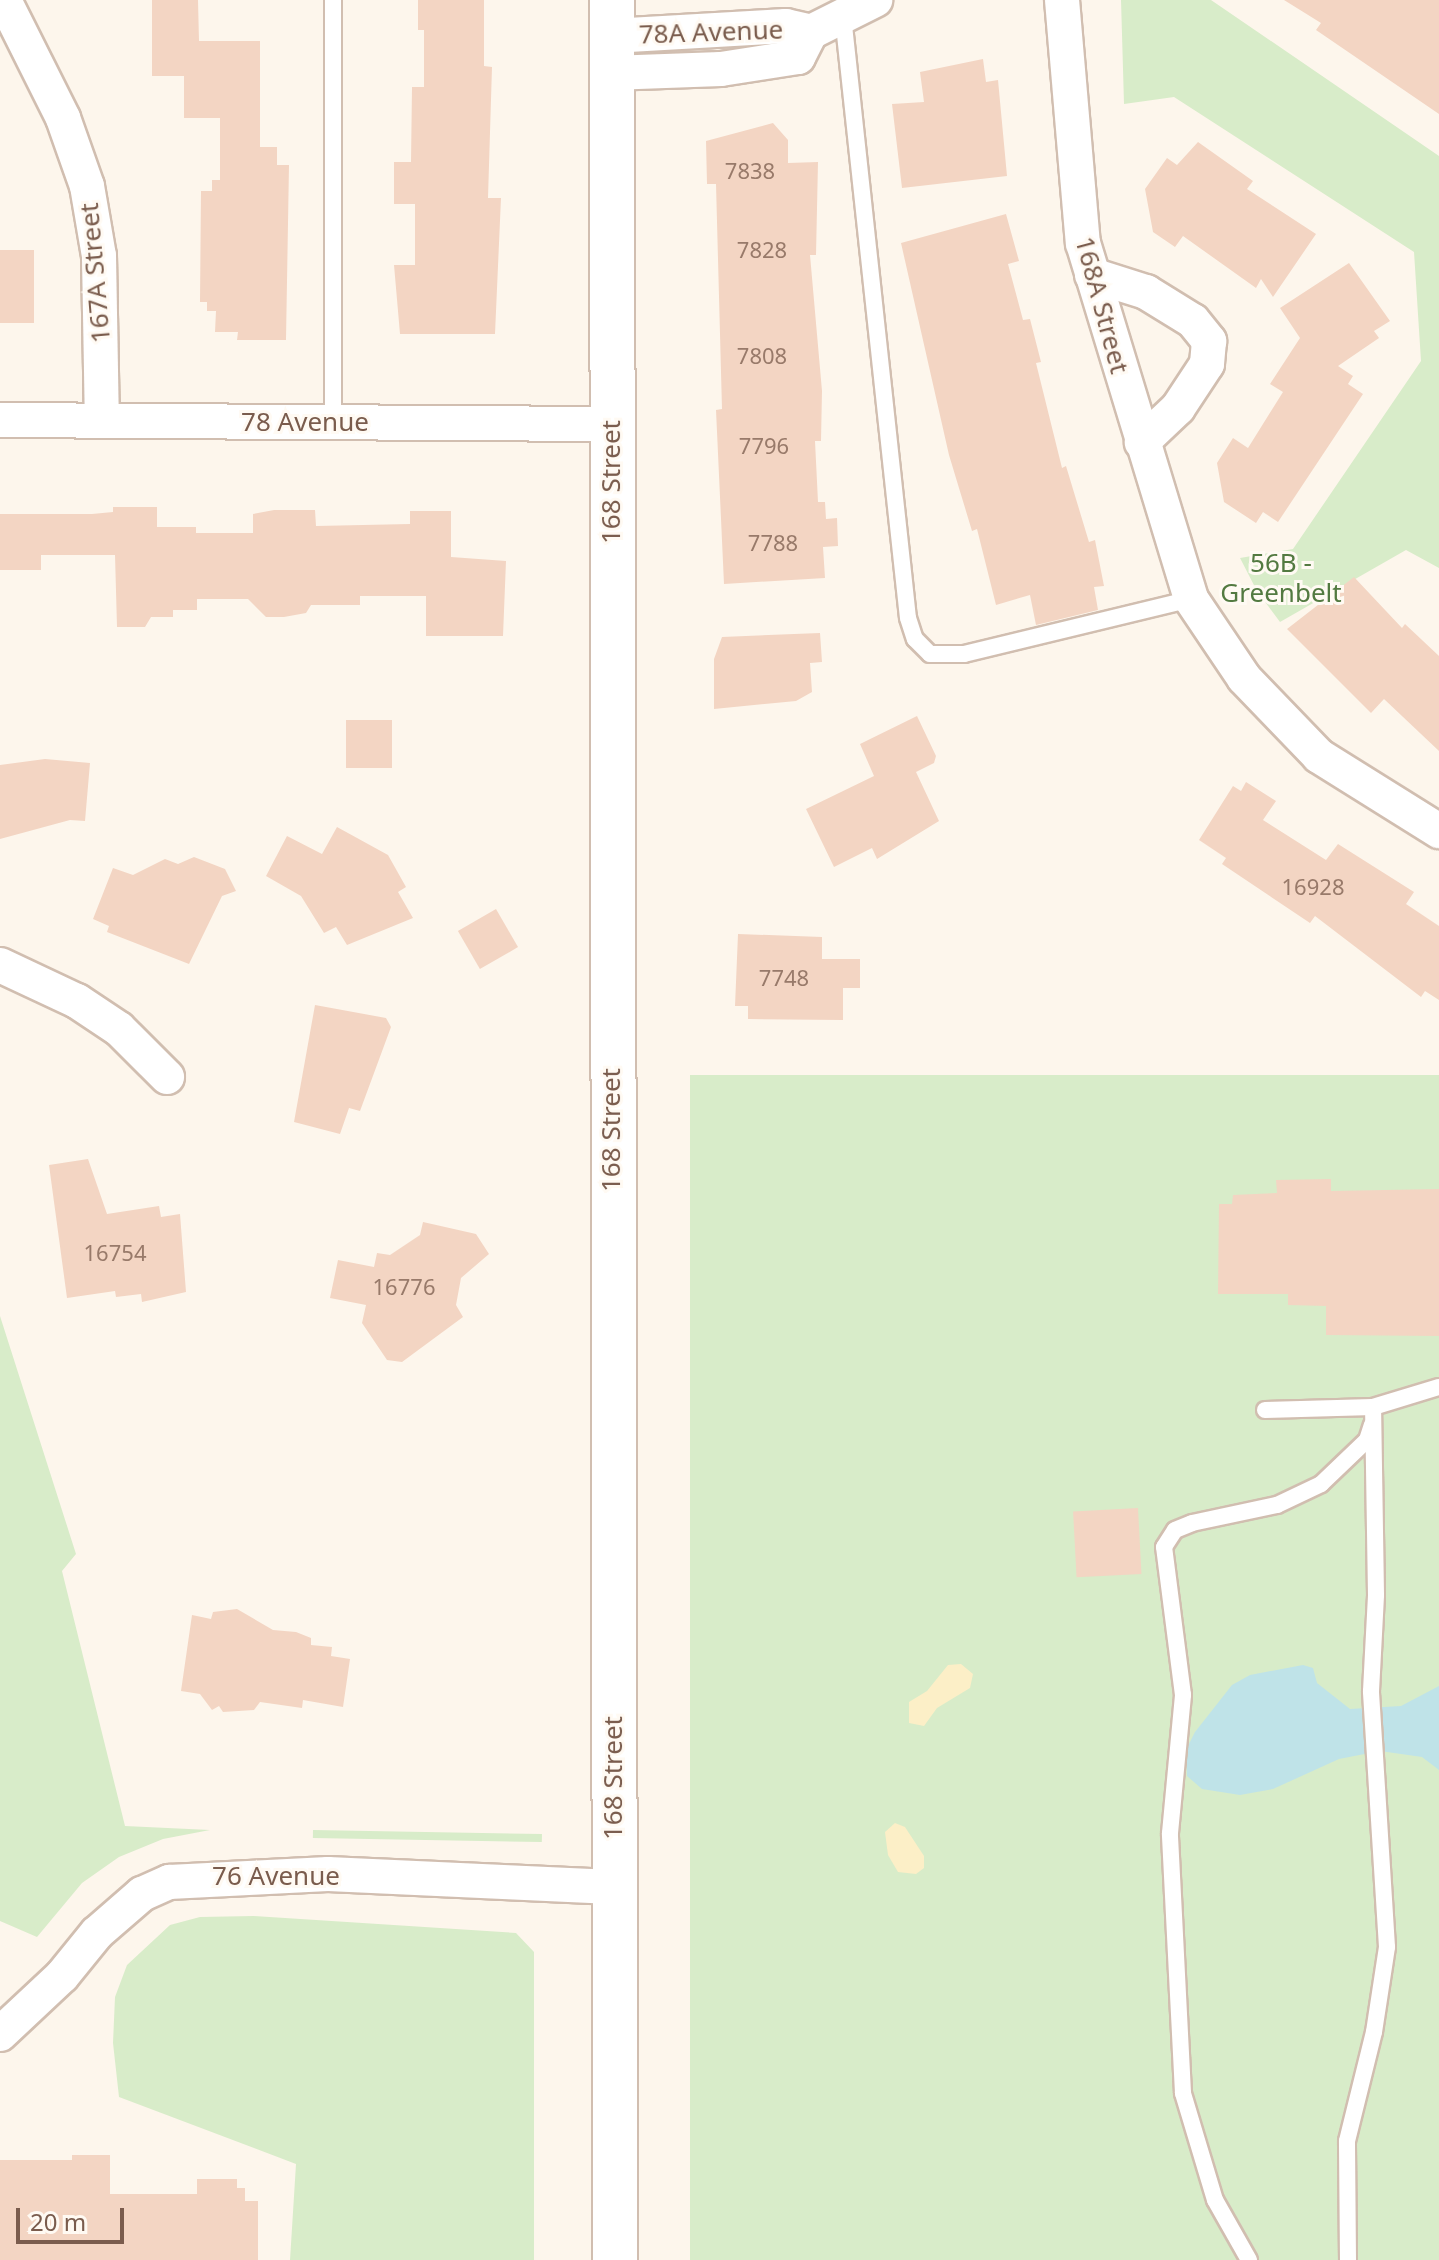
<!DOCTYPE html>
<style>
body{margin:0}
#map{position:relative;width:1439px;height:2260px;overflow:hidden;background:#fdf6ec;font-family:"Noto Sans",sans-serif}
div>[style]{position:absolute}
.green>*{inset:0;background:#d8ecc9;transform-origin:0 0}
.sand>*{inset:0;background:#fcefc7}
.water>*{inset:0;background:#bfe3e8}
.building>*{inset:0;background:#f3d5c3;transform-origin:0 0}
.roads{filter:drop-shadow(2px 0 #d1beb0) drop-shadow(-2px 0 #d1beb0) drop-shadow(0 2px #d1beb0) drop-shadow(0 -2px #d1beb0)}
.lane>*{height:16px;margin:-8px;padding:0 8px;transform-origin:8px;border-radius:8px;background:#fff}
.street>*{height:34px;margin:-17px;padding:0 17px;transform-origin:17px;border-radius:17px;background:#fff}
.secondary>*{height:44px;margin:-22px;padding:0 22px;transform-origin:22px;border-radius:22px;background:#fff}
span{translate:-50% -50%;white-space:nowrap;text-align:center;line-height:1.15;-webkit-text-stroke:6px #fffaf3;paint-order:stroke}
.number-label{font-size:22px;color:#987a6a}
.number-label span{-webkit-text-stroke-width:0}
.street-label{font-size:26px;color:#7a5c4d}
.park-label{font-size:26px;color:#537a41}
.scale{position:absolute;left:16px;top:2208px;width:108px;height:36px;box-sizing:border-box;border:4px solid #7a5c4d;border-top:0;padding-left:10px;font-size:24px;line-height:28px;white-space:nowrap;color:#7a5c4d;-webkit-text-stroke:6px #fffaf3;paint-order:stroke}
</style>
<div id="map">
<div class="green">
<div style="clip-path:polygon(1121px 0,1211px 0,1439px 156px,1439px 568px,1406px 550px,1280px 622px,1257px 591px,1240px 558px,1293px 549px,1421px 361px,1414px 252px,1174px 97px,1124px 104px)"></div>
<div style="left:690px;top:1075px;width:749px;height:1185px"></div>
<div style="clip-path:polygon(0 1316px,76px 1554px,62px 1571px,125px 1826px,210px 1830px,163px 1839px,119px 1857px,82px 1883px,37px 1937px,0 1921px)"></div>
<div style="left:313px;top:1830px;width:229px;height:8px;rotate:1deg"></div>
<div style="clip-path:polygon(254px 1916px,516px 1933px,534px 1952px,534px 2260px,290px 2260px,296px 2164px,119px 2097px,113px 2043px,115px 1997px,127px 1965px,170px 1925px,200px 1917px)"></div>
</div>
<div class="sand">
<div style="clip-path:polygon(961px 1664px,973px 1674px,970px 1688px,937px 1708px,924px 1726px,909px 1723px,909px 1702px,927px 1691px,948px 1665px)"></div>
<div style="clip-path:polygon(895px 1823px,905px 1827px,924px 1856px,924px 1868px,916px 1874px,898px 1872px,888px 1855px,885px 1832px)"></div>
</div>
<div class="water">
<div style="clip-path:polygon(1303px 1665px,1313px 1668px,1317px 1683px,1350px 1709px,1401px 1706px,1439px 1686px,1439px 1770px,1422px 1757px,1380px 1751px,1339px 1759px,1273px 1789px,1240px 1795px,1202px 1789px,1187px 1776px,1186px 1750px,1195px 1732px,1232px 1685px,1250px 1675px)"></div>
</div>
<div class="building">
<div style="clip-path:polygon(152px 0,198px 0,199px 41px,260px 41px,260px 147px,277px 147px,277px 165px,289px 165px,286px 340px,237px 340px,238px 332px,215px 332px,216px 311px,207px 311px,207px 302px,200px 302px,201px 191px,212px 191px,212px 180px,220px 180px,220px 118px,184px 118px,184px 76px,152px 76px)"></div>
<div style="clip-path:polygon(418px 0,484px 0,484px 66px,492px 67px,488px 198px,501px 198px,495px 334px,400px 334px,394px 265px,415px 265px,415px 204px,394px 204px,394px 162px,411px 162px,412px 87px,424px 87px,424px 30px,418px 30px)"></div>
<div style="clip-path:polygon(1284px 0,1439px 0,1439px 114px,1316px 30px,1321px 23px)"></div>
<div style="clip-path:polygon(983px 59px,986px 82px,998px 80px,1007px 176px,902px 188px,892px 104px,924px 102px,920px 72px)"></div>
<div style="clip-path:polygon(773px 123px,788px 140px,788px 163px,818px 162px,816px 255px,810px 255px,822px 391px,821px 441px,815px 441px,818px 502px,825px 502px,826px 519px,837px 518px,838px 546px,823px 547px,825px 578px,724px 584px,716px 410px,722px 409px,716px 184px,707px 184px,706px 141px)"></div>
<div style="clip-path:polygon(1198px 142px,1253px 181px,1247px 189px,1316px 234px,1273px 297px,1261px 279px,1256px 288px,1183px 236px,1175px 247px,1153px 232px,1145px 189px,1167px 158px,1177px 165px)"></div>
<div style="clip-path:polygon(1006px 214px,1019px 261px,1008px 264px,1023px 320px,1030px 319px,1041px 362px,1036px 363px,1062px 468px,1066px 466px,1089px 542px,1095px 540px,1104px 586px,1094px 587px,1098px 610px,1036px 625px,1030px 595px,996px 605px,977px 529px,972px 531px,949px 455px,901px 243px)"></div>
<div style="left:0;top:250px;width:34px;height:73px"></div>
<div style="clip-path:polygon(1349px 263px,1390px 321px,1374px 331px,1379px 338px,1338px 366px,1353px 376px,1348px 384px,1363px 394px,1278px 522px,1263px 512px,1256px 523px,1224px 502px,1217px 463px,1233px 438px,1248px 448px,1283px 392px,1270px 384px,1300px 338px,1280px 308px)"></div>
<div style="clip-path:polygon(113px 507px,157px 507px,157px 527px,196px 527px,196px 533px,253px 533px,253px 514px,274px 510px,315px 510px,316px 526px,410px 524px,410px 511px,451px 511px,451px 557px,506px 561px,503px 636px,426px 636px,426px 596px,360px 596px,360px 605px,311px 605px,306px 613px,284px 617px,266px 617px,248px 599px,197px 599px,197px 610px,173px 610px,173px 617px,151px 617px,145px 627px,117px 627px,115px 555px,41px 555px,41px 570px,0 570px,0 514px,92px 514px,113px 512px)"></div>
<div style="clip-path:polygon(1354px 577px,1402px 628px,1405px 624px,1439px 656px,1439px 751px,1384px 699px,1371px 713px,1287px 629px)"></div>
<div style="clip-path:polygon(820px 633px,822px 662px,810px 663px,812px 692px,796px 701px,714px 709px,714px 659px,722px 637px)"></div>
<div style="clip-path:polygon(917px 716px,936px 756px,934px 763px,916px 772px,939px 821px,877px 859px,872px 848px,834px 867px,806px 809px,874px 776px,860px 744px)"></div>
<div style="left:346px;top:720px;width:46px;height:48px"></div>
<div style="clip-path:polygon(45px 759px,90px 763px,85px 821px,70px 820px,0 839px,0 765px)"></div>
<div style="clip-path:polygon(1246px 782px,1276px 801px,1263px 820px,1326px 860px,1338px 844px,1414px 892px,1406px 904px,1439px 926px,1439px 1000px,1425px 991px,1421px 997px,1315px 916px,1310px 923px,1222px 864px,1226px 858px,1199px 840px,1233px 786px,1241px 791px)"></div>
<div style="clip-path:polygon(337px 827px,388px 855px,406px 887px,398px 892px,413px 918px,347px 945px,336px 927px,324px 933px,301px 896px,266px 876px,287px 836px,322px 854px)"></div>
<div style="clip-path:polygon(194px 857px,225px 869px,236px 891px,222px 896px,189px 964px,107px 932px,109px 926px,93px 919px,113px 868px,133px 875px,165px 859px,178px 864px)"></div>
<div style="left:496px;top:909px;width:44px;height:44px;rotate:60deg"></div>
<div style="clip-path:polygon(738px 934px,822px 937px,822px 959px,860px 959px,860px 988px,843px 988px,843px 1020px,748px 1019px,748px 1006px,735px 1006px)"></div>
<div style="clip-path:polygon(315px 1005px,386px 1018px,391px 1027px,360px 1111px,349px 1108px,340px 1134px,294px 1122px)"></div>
<div style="clip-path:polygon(88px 1159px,107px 1214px,159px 1206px,161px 1217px,180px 1214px,186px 1292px,142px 1302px,141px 1294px,116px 1297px,115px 1291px,67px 1298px,49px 1165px)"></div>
<div style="clip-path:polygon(1331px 1179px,1331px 1191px,1439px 1189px,1439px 1336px,1326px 1335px,1326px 1306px,1288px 1305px,1288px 1294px,1218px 1294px,1219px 1204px,1232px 1204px,1233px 1195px,1277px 1193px,1276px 1180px)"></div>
<div style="clip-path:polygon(423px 1222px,476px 1234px,489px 1254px,461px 1278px,456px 1305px,463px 1317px,402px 1362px,387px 1360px,362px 1323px,366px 1305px,330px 1298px,338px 1260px,374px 1267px,377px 1253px,390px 1255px,420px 1235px)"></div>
<div style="left:1138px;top:1508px;width:66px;height:65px;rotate:87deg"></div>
<div style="clip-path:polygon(237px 1609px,273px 1630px,296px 1632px,311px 1638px,311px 1645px,332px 1647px,331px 1656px,350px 1659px,343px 1707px,303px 1700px,302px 1708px,260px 1702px,254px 1710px,223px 1712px,219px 1706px,212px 1710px,200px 1694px,181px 1691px,192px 1615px,211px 1619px,213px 1612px)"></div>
<div style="clip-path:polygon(72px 2155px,110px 2155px,110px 2194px,197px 2194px,197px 2179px,237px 2179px,237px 2188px,245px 2188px,245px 2201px,258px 2201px,258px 2260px,0 2260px,0 2160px,72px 2160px)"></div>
</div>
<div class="roads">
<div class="lane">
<div style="left:333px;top:0;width:422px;rotate:90deg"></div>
<div style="left:843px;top:16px;width:605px;rotate:83.84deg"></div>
<div style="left:908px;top:618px;width:22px;rotate:72deg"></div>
<div style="left:915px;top:639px;width:21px;rotate:45deg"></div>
<div style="left:930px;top:654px;width:34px"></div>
<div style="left:964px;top:654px;width:234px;rotate:-13.6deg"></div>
<div style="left:1265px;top:1410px;width:108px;rotate:-1.6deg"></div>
<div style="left:1373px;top:1407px;width:69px;rotate:-16.9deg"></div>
<div style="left:1249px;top:2260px;width:69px;rotate:-119.5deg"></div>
<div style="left:1215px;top:2200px;width:112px;rotate:-106.7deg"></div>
<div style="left:1183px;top:2093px;width:260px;rotate:-92.9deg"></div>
<div style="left:1170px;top:1833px;width:139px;rotate:-84.6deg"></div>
<div style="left:1183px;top:1695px;width:149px;rotate:-97.3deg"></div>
<div style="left:1164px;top:1547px;width:20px;rotate:-57deg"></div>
<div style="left:1175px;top:1530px;width:18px;rotate:-22deg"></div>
<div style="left:1192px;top:1523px;width:87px;rotate:-12deg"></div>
<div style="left:1277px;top:1505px;width:49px;rotate:-25.5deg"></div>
<div style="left:1321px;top:1484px;width:64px;rotate:-43.7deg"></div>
<div style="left:1367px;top:1440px;width:16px;rotate:-72deg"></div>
<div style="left:1348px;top:2260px;width:119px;rotate:-90.5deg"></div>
<div style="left:1347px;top:2141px;width:112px;rotate:-76.1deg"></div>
<div style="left:1374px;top:2032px;width:86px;rotate:-81.3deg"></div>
<div style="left:1387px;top:1947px;width:256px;rotate:-93.6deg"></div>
<div style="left:1371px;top:1691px;width:96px;rotate:-87deg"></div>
<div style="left:1376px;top:1595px;width:188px;rotate:-90.9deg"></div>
</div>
<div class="street">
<div style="left:4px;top:0;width:132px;rotate:63.4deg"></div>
<div style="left:63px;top:118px;width:72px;rotate:70.6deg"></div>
<div style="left:87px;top:186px;width:71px;rotate:80.3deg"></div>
<div style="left:99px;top:256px;width:164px;rotate:89deg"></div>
<div style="left:1062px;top:0;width:244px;rotate:85.1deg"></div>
<div style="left:1083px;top:243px;width:372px;rotate:73.1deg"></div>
<div style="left:1191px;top:599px;width:95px;rotate:56.1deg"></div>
<div style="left:1244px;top:678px;width:108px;rotate:46.1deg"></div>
<div style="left:1319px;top:756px;width:142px;rotate:32deg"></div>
<div style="left:611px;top:36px;width:175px;rotate:-3.3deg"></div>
<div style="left:786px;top:26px;width:26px;rotate:13deg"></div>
<div style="left:610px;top:73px;width:111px;rotate:-2.1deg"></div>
<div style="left:721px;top:69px;width:78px;rotate:-8.9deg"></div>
<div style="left:798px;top:57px;width:28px;rotate:-63deg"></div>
<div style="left:811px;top:32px;width:72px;rotate:-26.6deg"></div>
<div style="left:1092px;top:275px;width:57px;rotate:17.5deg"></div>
<div style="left:1146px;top:292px;width:55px;rotate:31.7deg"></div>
<div style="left:1193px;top:321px;width:26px;rotate:51deg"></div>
<div style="left:1209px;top:341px;width:23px;rotate:95deg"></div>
<div style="left:1207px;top:364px;width:53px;rotate:123.4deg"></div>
<div style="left:1178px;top:408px;width:50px;rotate:136.6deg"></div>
<div style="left:0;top:420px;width:611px;rotate:0.38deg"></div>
<div style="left:0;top:965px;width:85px;rotate:25.1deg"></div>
<div style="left:77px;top:1001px;width:50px;rotate:33.7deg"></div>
<div style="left:119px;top:1029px;width:68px;rotate:45deg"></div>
<div style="left:0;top:2034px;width:85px;rotate:-43.1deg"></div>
<div style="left:62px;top:1976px;width:55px;rotate:-50.9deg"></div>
<div style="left:97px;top:1933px;width:60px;rotate:-40.9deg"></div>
<div style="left:142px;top:1894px;width:30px;rotate:-24deg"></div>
<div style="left:169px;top:1882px;width:159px;rotate:-2.9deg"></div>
<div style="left:328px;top:1874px;width:285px;rotate:2.6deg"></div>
</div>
<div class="secondary">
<div style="left:612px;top:0;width:2260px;rotate:89.92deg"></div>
</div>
</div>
<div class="number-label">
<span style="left:750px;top:171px">7838</span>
<span style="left:762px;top:250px">7828</span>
<span style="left:762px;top:356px">7808</span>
<span style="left:764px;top:446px">7796</span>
<span style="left:773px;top:543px">7788</span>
<span style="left:1313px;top:887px">16928</span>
<span style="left:784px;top:978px">7748</span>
<span style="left:115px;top:1253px">16754</span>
<span style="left:404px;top:1287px">16776</span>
</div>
<div class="street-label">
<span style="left:711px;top:32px;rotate:-2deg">78A Avenue</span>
<span style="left:95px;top:273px;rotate:-95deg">167A Street</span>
<span style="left:1102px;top:305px;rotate:75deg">168A Street</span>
<span style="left:305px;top:422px">78 Avenue</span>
<span style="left:611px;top:482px;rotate:-90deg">168 Street</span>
<span style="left:611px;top:1130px;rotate:-90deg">168 Street</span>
<span style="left:613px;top:1778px;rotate:-90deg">168 Street</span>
<span style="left:276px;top:1876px">76 Avenue</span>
</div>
<div class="park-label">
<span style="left:1281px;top:578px">56B -<br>Greenbelt</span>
</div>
<div class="scale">20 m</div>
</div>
